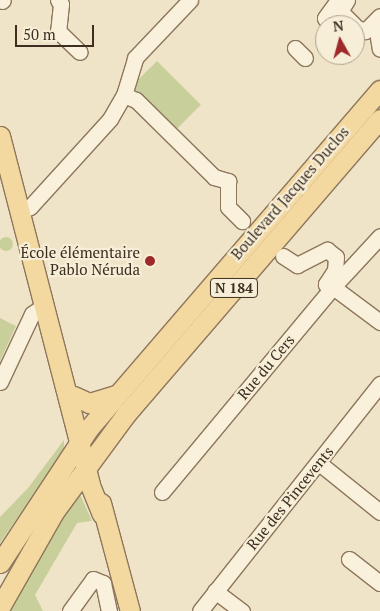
<!DOCTYPE html>
<meta charset="utf-8">
<style>
body{margin:0}
#map{position:relative;width:380px;height:611px;overflow:hidden;background:#f0e4c8;font-family:"PT Serif",serif}
div>[style]{position:absolute}
.green>*{inset:0;background:#c9cf9b;transform-origin:0 0}
.round{border-radius:50%}
.roads{filter:drop-shadow(1px 0 #8d765c) drop-shadow(-1px 0 #8d765c) drop-shadow(0 1px #8d765c) drop-shadow(0 -1px #8d765c)}
.minor>*{height:15px;margin:-7.5px;padding:0 7.5px;transform-origin:7.5px;border-radius:7.5px;background:#faf1dc}
.major>*{height:19px;margin:-9.5px;padding:0 9.5px;transform-origin:9.5px;border-radius:9.5px;background:#f3d9a0}
.dots>*{width:14px;height:14px;translate:-50% -50%;box-sizing:border-box;border:2px solid #f7eed8;border-radius:50%}
span{translate:-50% -50%;white-space:nowrap;text-align:center;line-height:1.15;-webkit-text-stroke:4.5px #f7eed8;paint-order:stroke}
.shield-label span{padding:1px 4px;background:#f7eed8;border:1px solid;border-radius:4px;-webkit-text-stroke-width:0}
.shield-label{font-size:14px;color:#3d2e20;font-weight:700}
.street-label{font-size:15px;color:#3d2e20}
.poi-label{font-size:15px;color:#3d2e20}
.right{translate:-100% -50%;text-align:right}
.north{position:absolute;left:315px;top:15px;width:50px;height:50px;box-sizing:border-box;background:#f7eed8;border:1px solid #ada18e;border-radius:50%;rotate:353deg;font-size:14px;font-weight:700;line-height:20px;text-align:center;color:#3d2e20}
.north::after{content:'';display:block;margin:auto;width:18px;height:22px;background:#9e2a2b;clip-path:polygon(50% 0,100% 100%,50% 72%,0 100%)}
.scale{position:absolute;left:15px;top:25px;width:79px;height:22px;box-sizing:border-box;border:2px solid #3d2e20;border-top:0;padding-left:6px;font-size:15px;line-height:18px;white-space:nowrap;color:#3d2e20;-webkit-text-stroke:4px #f7eed8;paint-order:stroke}
</style>
<div id="map">
<div class="green">
<div style="left:157px;top:61px;width:62px;height:38px;rotate:45deg"></div>
<div class="round" style="left:-1px;top:237px;width:14px;height:14px"></div>
<div style="clip-path:polygon(0 318px,16px 326px,0 361px)"></div>
<div style="clip-path:polygon(64px 440px,64px 451px,0 543px,0 517px,28px 488px)"></div>
<div style="clip-path:polygon(78px 490px,92px 521px,77px 523px,35px 595px,43px 611px,10px 611px)"></div>
</div>
<div class="roads">
<div class="minor">
<div style="left:58px;top:0;width:5px;rotate:53deg"></div>
<div style="left:61px;top:4px;width:27px;rotate:96deg"></div>
<div style="left:58px;top:31px;width:30px;rotate:44deg"></div>
<div style="left:347px;top:0;width:13px;rotate:122deg"></div>
<div style="left:340px;top:11px;width:20px;rotate:45deg"></div>
<div style="left:2px;top:1px;width:1px;rotate:-45deg"></div>
<div style="left:331px;top:25px;width:9px;rotate:-131deg"></div>
<div style="left:325px;top:18px;width:22px;rotate:-54deg"></div>
<div style="left:355px;top:27px;width:11px;rotate:22deg"></div>
<div style="left:365px;top:31px;width:21px;rotate:-45deg"></div>
<div style="left:377px;top:31px;width:18px;rotate:81deg"></div>
<div style="left:295px;top:48px;width:14px;rotate:45deg"></div>
<div style="left:124px;top:95px;width:13px;rotate:23deg"></div>
<div style="left:136px;top:100px;width:110px;rotate:44.6deg"></div>
<div style="left:214px;top:177px;width:15px;rotate:16deg"></div>
<div style="left:228px;top:181px;width:26px;rotate:90deg"></div>
<div style="left:228px;top:207px;width:20px;rotate:45deg"></div>
<div style="left:21px;top:211px;width:10px;rotate:-24deg"></div>
<div style="left:30px;top:207px;width:119px;rotate:-47.7deg"></div>
<div style="left:110px;top:119px;width:28px;rotate:-60deg"></div>
<div style="left:124px;top:95px;width:39px;rotate:-73deg"></div>
<div style="left:135px;top:58px;width:80px;rotate:-46.5deg"></div>
<div style="left:283px;top:256px;width:17px;rotate:33deg"></div>
<div style="left:297px;top:265px;width:34px;rotate:-27deg"></div>
<div style="left:327px;top:250px;width:11px;rotate:38deg"></div>
<div style="left:336px;top:257px;width:13px;rotate:94deg"></div>
<div style="left:335px;top:270px;width:17px;rotate:123deg"></div>
<div style="left:326px;top:284px;width:8px;rotate:23deg"></div>
<div style="left:333px;top:287px;width:69px;rotate:-47.3deg"></div>
<div style="left:0;top:382px;width:75px;rotate:-64.8deg"></div>
<div style="left:32px;top:314px;width:16px;rotate:-35deg"></div>
<div style="left:319px;top:463px;width:78px;rotate:38.8deg"></div>
<div style="left:162px;top:492px;width:267px;rotate:-50.2deg"></div>
<div style="left:333px;top:287px;width:59px;rotate:36.7deg"></div>
<div style="left:349px;top:559px;width:39px;rotate:38deg"></div>
<div style="left:215px;top:591px;width:34px;rotate:37deg"></div>
<div style="left:70px;top:611px;width:39px;rotate:-54deg"></div>
<div style="left:93px;top:579px;width:11px;rotate:22deg"></div>
<div style="left:103px;top:583px;width:29px;rotate:78deg"></div>
<div style="left:200px;top:611px;width:290px;rotate:-51.6deg"></div>
</div>
<div class="major">
<div style="left:0;top:136px;width:360px;rotate:75.5deg"></div>
<div style="left:90px;top:485px;width:31px;rotate:68deg"></div>
<div style="left:74px;top:396px;width:17px;rotate:25deg"></div>
<div style="left:89px;top:403px;width:30px;rotate:-17deg"></div>
<div style="left:101px;top:503px;width:112px;rotate:75deg"></div>
<div style="left:0;top:563px;width:162px;rotate:-56.6deg"></div>
<div style="left:89px;top:428px;width:446px;rotate:-49.3deg"></div>
<div style="left:0;top:607px;width:109px;rotate:-60.4deg"></div>
<div style="left:54px;top:512px;width:122px;rotate:-53.7deg"></div>
<div style="left:126px;top:414px;width:389px;rotate:-49.3deg"></div>
</div>
</div>
<div class="dots">
<div style="left:150px;top:261px;background:#9e2a2b"></div>
</div>
<div class="shield-label">
<span style="left:234px;top:288px">N 184</span>
</div>
<div class="street-label">
<span style="left:290px;top:193px;rotate:-49deg">Boulevard Jacques Duclos</span>
<span style="left:266px;top:367px;rotate:-50deg">Rue du Cers</span>
<span style="left:290px;top:498px;rotate:-51deg">Rue des Pincevents</span>
</div>
<div class="poi-label">
<span class="right" style="left:140px;top:261px">École élémentaire<br>Pablo Néruda</span>
</div>
<div class="north">N</div>
<div class="scale">50 m</div>
</div>
